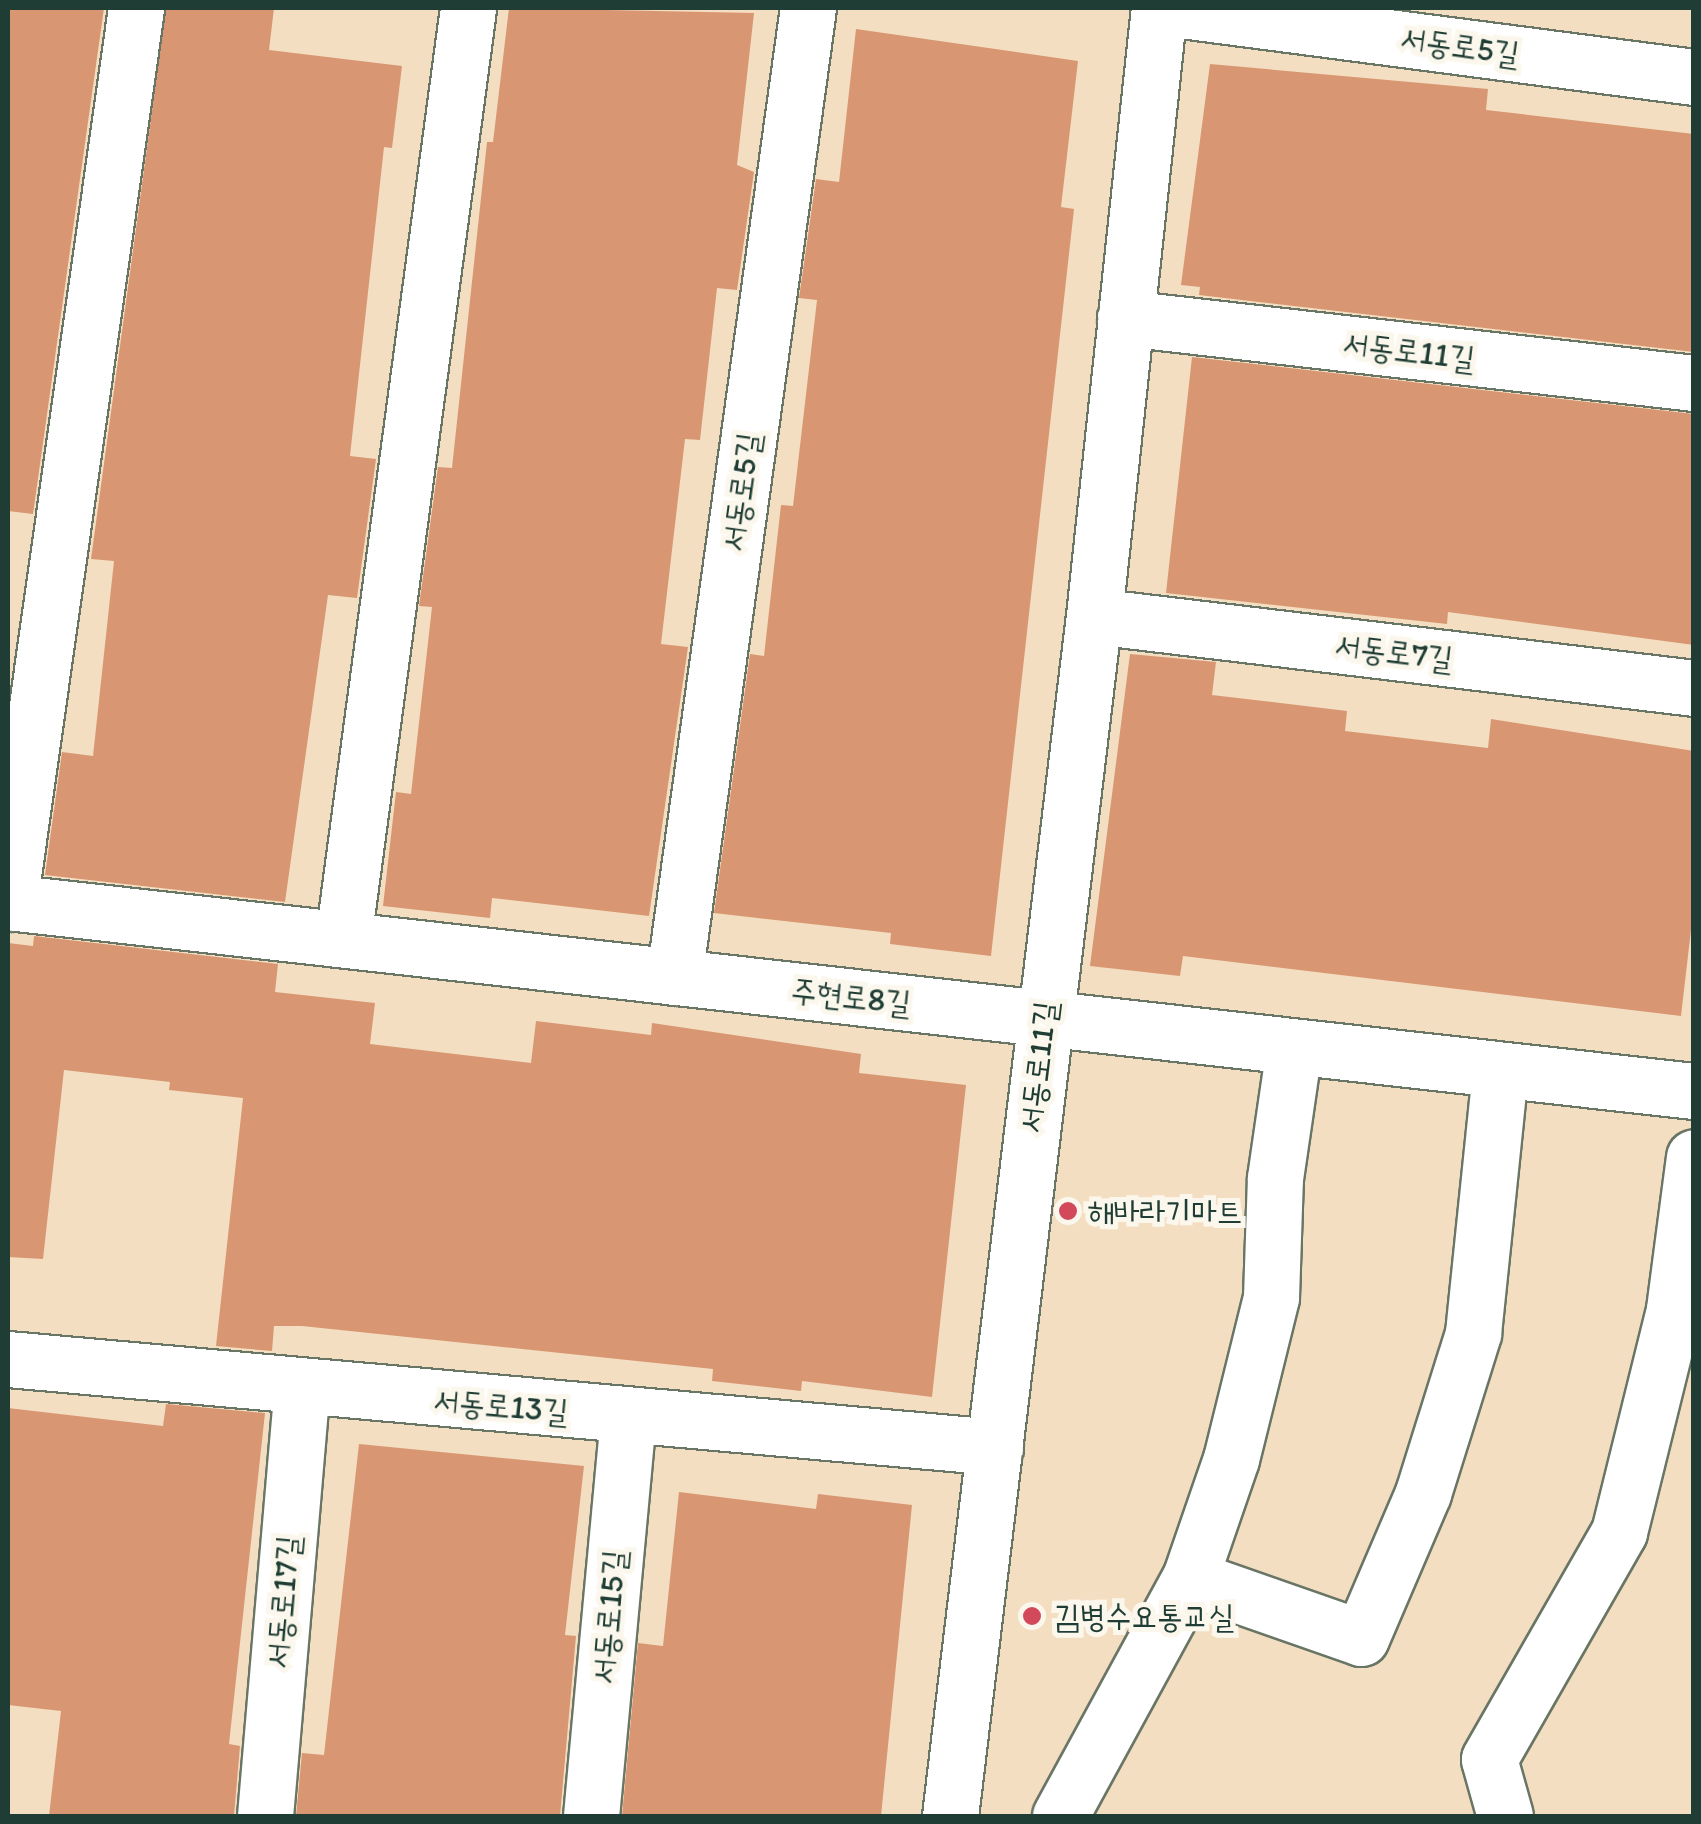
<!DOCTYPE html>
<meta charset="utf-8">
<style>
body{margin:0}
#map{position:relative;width:1701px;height:1824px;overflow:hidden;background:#f3dec1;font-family:Itim,"Poor Story",sans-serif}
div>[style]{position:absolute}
.building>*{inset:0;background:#d89772}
.roads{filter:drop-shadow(2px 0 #697565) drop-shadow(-2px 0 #697565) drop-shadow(0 2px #697565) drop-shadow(0 -2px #697565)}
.street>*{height:55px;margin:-27.5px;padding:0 27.5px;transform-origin:27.5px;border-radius:27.5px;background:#fff}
.dots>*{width:28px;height:28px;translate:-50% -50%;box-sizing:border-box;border:5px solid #fbf7ec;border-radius:50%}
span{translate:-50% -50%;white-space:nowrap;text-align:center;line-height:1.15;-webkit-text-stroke:10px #fbf7ec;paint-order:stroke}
.street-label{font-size:32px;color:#1f3d34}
.poi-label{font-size:32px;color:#1f3d34}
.left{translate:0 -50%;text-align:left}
.frame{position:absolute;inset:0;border:10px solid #1f3d34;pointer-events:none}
</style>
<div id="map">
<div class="building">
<div style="clip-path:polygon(8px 8px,104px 8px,33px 514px,8px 511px)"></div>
<div style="clip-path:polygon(166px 8px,274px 8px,269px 50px,402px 66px,392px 148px,384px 147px,350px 456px,376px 459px,357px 598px,328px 595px,285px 902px,45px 875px,62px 752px,93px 756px,114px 561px,91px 559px)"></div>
<div style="clip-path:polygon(509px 8px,754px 13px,737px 165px,754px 172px,737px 290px,717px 288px,700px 440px,685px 439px,661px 644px,688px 647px,649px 916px,492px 898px,490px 918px,383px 906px,396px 792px,411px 794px,432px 607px,419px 606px,438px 467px,452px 468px,487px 142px,493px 142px)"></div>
<div style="clip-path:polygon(856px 29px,1078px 61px,1061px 207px,1074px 209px,991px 956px,890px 944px,891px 933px,714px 913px,750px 654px,764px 656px,781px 505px,793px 506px,817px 300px,799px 298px,816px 179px,839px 182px)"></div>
<div style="clip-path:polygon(1210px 64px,1488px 89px,1486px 110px,1694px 134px,1694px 352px,1199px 295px,1200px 287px,1181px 285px)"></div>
<div style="clip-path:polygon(1192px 357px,1694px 414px,1694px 645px,1448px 612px,1447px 624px,1166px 593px)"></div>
<div style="clip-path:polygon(1130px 654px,1216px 662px,1212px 695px,1347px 711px,1345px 731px,1488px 748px,1491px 719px,1694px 751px,1694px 904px,1681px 1016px,1183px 956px,1180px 976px,1090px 966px)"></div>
<div style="clip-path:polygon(34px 936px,278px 964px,275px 992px,375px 1003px,370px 1044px,531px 1063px,536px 1021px,651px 1035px,652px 1023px,861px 1054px,859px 1073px,966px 1085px,932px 1397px,802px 1381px,801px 1391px,712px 1381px,713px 1369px,302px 1326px,274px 1326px,272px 1351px,216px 1346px,243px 1098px,169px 1090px,170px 1082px,64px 1070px,43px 1259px,8px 1257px,8px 943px,33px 946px)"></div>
<div style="clip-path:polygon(166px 1404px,265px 1413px,229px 1744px,240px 1746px,234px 1816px,49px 1816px,61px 1711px,8px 1705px,8px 1408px,163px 1426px)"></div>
<div style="clip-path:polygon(359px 1444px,584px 1466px,565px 1635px,576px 1636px,560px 1816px,296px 1816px,302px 1753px,324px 1755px)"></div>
<div style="clip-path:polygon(679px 1492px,816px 1509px,818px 1494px,912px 1505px,881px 1816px,622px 1816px,638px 1643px,663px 1646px)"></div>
</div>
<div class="roads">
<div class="street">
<div style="left:1166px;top:8px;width:532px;rotate:7.45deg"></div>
<div style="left:1125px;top:318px;width:573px;rotate:6.52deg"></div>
<div style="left:1094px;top:616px;width:604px;rotate:6.84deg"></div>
<div style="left:8px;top:902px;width:1697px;rotate:6.4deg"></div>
<div style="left:9px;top:903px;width:904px;rotate:-81.92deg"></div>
<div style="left:343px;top:939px;width:939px;rotate:-82.35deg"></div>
<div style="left:674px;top:977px;width:978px;rotate:-82.13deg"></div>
<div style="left:8px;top:1359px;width:991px;rotate:5.09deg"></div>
<div style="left:1190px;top:1578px;width:181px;rotate:19.3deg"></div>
<div style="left:1361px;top:1638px;width:158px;rotate:-66.8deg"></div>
<div style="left:1423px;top:1493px;width:168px;rotate:-72.6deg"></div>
<div style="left:1473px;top:1333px;width:264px;rotate:-84.1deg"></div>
<div style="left:265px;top:1816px;width:430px;rotate:-85.1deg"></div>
<div style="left:591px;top:1816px;width:400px;rotate:-84.7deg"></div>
<div style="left:950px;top:1816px;width:1209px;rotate:-83.16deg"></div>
<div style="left:1094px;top:616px;width:611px;rotate:-83.9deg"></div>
<div style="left:1060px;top:1816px;width:271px;rotate:-61.4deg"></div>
<div style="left:1190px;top:1578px;width:126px;rotate:-71deg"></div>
<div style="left:1231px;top:1459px;width:167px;rotate:-76.1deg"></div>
<div style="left:1271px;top:1297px;width:119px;rotate:-88.1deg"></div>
<div style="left:1275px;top:1178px;width:132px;rotate:-81.7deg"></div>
<div style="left:1505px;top:1816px;width:59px;rotate:-105.7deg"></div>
<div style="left:1489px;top:1759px;width:262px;rotate:-60.2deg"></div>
<div style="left:1619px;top:1532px;width:230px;rotate:-76.1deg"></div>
<div style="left:1674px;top:1309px;width:153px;rotate:-82.5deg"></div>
</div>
</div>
<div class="dots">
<div style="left:1068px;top:1211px;background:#d1495b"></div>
<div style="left:1032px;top:1616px;background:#d1495b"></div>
</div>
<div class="street-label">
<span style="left:1460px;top:46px;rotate:8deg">서동로5길</span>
<span style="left:1409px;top:351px;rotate:7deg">서동로11길</span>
<span style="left:741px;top:492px;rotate:-82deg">서동로5길</span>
<span style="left:1394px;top:652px;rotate:7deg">서동로7길</span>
<span style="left:851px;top:997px;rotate:6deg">주현로8길</span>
<span style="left:1038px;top:1067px;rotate:-83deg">서동로11길</span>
<span style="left:501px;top:1406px;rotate:5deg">서동로13길</span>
<span style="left:283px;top:1602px;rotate:-85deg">서동로17길</span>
<span style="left:609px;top:1617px;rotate:-85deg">서동로15길</span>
</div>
<div class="poi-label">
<span class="left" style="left:1088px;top:1211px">해바라기마트</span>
<span class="left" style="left:1054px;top:1616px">김병수요통교실</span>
</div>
<div class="frame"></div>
</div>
